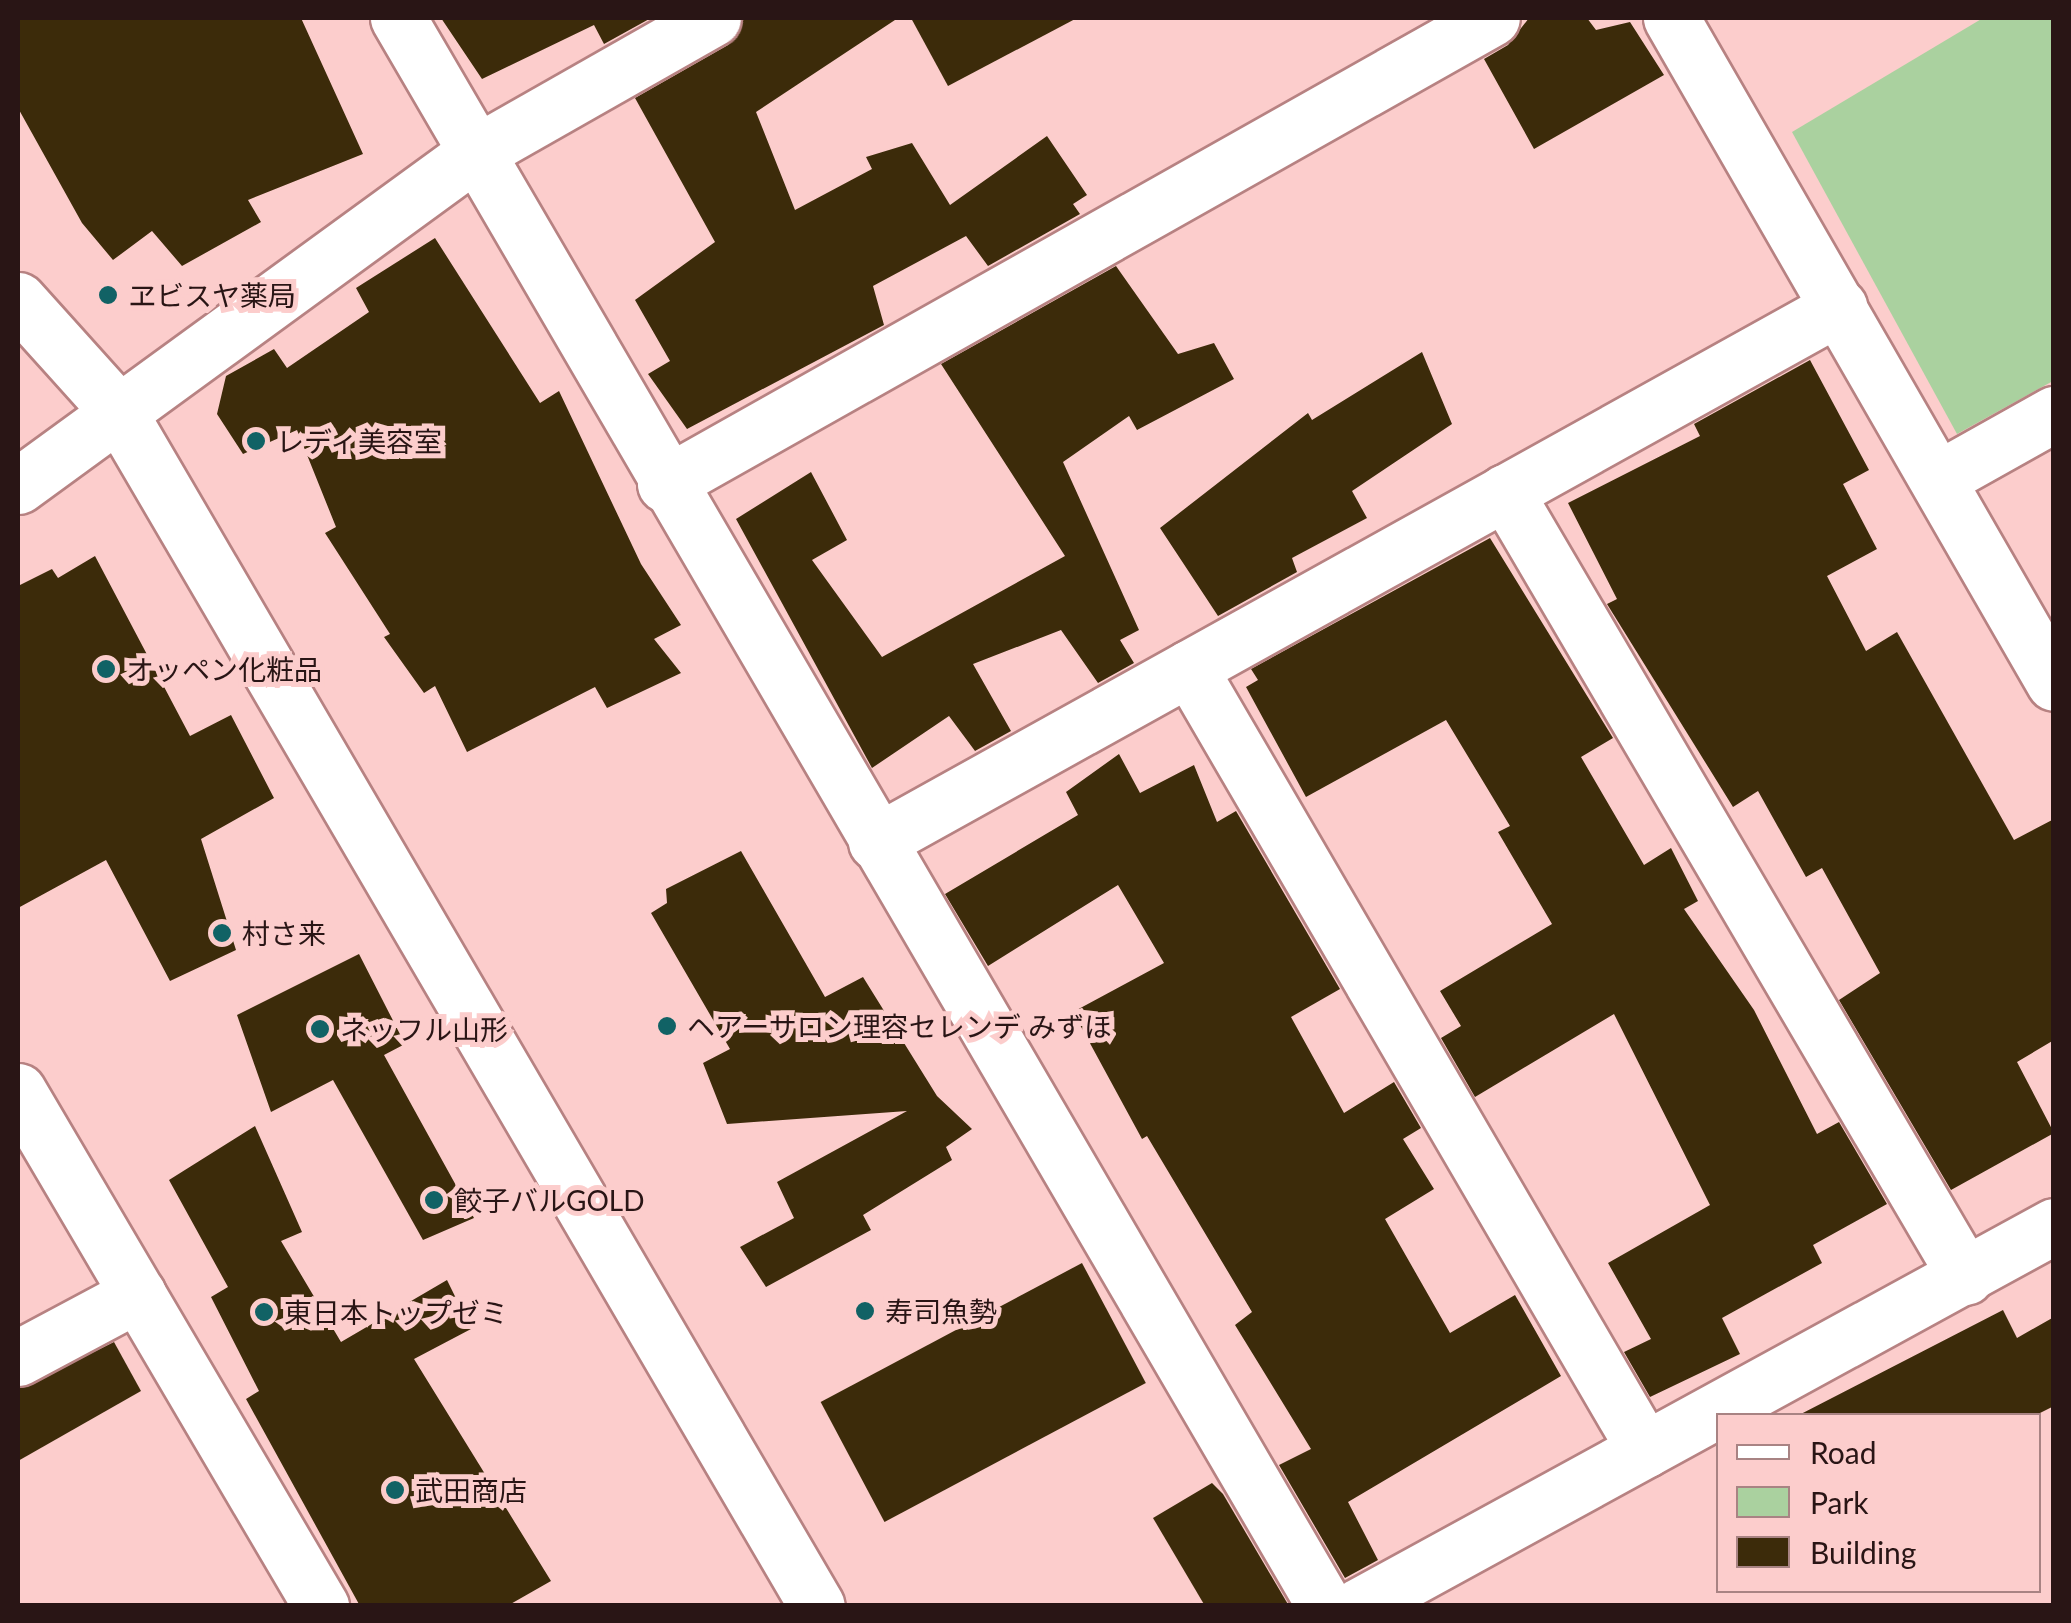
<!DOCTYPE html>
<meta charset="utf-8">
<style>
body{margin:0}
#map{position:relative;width:2071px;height:1623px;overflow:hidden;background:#fccdcc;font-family:Lato,"Noto Sans JP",sans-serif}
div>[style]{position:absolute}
.green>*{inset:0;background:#aad19f}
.building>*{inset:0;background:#3c2b0a;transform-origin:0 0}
.roads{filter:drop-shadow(2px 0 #b78282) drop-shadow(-2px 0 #b78282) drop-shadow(0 2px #b78282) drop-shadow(0 -2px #b78282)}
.street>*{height:55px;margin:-27.5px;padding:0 27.5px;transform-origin:27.5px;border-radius:27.5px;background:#fff}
.secondary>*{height:55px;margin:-27.5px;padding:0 27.5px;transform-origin:27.5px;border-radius:27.5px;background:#fff}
.dots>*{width:28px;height:28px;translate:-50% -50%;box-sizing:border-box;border:5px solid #fccdcc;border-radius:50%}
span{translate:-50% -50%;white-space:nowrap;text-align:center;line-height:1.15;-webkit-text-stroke:10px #fccdcc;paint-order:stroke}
.poi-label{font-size:28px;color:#291515}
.left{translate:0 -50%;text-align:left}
.frame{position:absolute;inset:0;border:20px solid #291515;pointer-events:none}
.legend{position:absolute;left:1716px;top:1413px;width:325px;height:180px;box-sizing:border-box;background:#fccdcc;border:2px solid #a88383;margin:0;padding:12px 18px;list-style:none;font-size:30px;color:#291515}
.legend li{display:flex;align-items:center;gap:20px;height:50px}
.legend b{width:50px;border:2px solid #a88383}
</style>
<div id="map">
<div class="green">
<div style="clip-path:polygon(1983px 18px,2053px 18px,2053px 381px,1957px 434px,1792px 132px)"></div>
</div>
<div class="building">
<div style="clip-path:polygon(18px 18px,301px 18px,363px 154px,248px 200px,261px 222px,182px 266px,152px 231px,113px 260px,82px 223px,18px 108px)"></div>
<div style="clip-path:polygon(441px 18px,651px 18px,604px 44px,594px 25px,482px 79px)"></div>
<div style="clip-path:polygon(744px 18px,898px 18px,756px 112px,795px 210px,872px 169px,866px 157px,912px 143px,950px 205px,1047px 136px,1087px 195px,1073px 204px,1080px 214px,988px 266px,966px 236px,873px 286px,884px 325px,687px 429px,648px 374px,670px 361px,635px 300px,715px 242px,635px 98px,728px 45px)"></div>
<div style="clip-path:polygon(911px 18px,1077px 18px,948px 86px)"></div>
<div style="clip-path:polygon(1529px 18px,1587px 18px,1596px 30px,1630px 22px,1664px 75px,1534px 149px,1484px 59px,1508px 45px)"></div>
<div style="clip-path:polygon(435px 238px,540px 403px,559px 391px,641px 564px,681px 625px,654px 639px,681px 673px,607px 708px,595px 687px,467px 752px,435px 686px,424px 693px,384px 637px,390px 634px,325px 533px,336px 527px,297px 430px,243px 454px,217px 414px,226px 376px,274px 349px,287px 368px,369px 312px,356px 288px)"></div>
<div style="clip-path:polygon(1116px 266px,1178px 354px,1214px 343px,1234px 379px,1137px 430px,1129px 416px,1063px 462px,1139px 630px,1120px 640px,1134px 663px,1098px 683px,1061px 630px,973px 664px,1011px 731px,975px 751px,949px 716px,872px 768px,736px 519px,811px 472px,847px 540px,812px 560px,882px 657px,1065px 556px,941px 364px)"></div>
<div style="clip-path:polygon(1422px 352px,1452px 424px,1352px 491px,1367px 518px,1292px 558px,1297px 572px,1218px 616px,1160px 528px,1308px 413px,1312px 420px)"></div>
<div style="clip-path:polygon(1810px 360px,1869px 470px,1843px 484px,1877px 549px,1827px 576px,1866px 651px,1897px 632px,2014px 840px,2054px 819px,2054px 1040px,2017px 1062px,2054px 1133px,1951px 1190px,1839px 1000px,1880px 973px,1822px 868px,1806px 877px,1758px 791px,1733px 807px,1607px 604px,1617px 599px,1568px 503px,1700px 436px,1694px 424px)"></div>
<div style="clip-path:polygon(1490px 538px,1613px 738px,1581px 757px,1644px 865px,1671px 848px,1698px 901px,1684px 909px,1754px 1010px,1817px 1134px,1839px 1122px,1887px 1204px,1813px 1245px,1822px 1263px,1722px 1318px,1740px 1354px,1650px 1397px,1624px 1352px,1651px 1339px,1608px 1263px,1710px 1205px,1614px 1014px,1475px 1097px,1441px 1038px,1461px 1026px,1440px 991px,1552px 924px,1498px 832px,1510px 826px,1446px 720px,1306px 797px,1246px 687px,1258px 680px,1251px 669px)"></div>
<div style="clip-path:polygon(95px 556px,190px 736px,231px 715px,274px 798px,201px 839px,236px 950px,170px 981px,106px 860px,18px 908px,18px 586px,52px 569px,58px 578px)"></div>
<div style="clip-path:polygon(1119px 754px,1140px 793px,1194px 765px,1217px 822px,1236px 811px,1340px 989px,1291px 1017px,1344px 1113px,1394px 1082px,1421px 1128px,1403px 1139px,1434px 1189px,1385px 1219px,1450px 1333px,1515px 1295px,1561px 1376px,1348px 1502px,1378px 1560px,1345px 1578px,1279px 1465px,1311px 1449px,1235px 1325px,1252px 1312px,1147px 1136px,1142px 1139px,1073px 1012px,1164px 963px,1118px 885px,988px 966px,945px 894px,1078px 815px,1066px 792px)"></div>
<div style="clip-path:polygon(741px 851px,825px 997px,863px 977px,937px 1096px,972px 1129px,946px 1147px,952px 1160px,863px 1215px,871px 1230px,766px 1287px,740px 1247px,794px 1218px,777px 1182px,907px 1111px,727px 1124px,703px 1063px,730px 1049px,651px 913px,667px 903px,666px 889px)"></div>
<div style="clip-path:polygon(359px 954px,405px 1044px,384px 1055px,474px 1218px,423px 1240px,333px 1080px,271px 1112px,237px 1015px)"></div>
<div style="clip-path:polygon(255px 1126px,302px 1232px,281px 1241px,341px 1342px,447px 1280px,471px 1329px,414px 1359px,551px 1581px,507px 1606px,360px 1606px,246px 1399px,259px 1391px,211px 1297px,228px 1287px,169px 1180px)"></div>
<div style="left:1082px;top:1263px;width:136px;height:296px;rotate:62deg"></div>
<div style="clip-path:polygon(2003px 1310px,2017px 1338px,2054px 1317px,2054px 1406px,2034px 1416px,1797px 1416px)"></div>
<div style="clip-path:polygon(114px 1342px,141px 1391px,18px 1461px,18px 1389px)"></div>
<div style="clip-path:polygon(1212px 1483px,1223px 1494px,1289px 1606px,1205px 1606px,1153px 1518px)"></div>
</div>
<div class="roads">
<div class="street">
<div style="left:398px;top:18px;width:1839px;rotate:59.73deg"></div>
<div style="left:1671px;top:18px;width:767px;rotate:60.06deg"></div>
<div style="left:1938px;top:479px;width:133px;rotate:-29.3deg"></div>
<div style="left:665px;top:484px;width:949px;rotate:-29.4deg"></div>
<div style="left:18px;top:486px;width:562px;rotate:-36.09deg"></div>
<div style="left:472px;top:155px;width:277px;rotate:-29.6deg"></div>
<div style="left:1505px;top:492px;width:910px;rotate:59.58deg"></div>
<div style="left:1189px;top:668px;width:905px;rotate:59.75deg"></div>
<div style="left:876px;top:842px;width:1102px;rotate:-29.05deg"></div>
<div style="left:18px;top:1091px;width:598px;rotate:59.53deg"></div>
<div style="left:18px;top:1358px;width:136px;rotate:-28.1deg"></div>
<div style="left:1359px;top:1606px;width:792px;rotate:-28.67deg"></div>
</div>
<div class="secondary">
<div style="left:18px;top:300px;width:149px;rotate:48deg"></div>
<div style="left:118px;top:411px;width:1384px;rotate:59.68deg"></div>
</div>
</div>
<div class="dots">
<div style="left:108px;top:295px;background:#116265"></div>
<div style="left:256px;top:441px;background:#116265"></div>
<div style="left:106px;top:669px;background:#116265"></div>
<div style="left:222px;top:933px;background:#116265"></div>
<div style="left:667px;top:1026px;background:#116265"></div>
<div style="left:320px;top:1029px;background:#116265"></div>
<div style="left:434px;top:1200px;background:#116265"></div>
<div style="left:865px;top:1311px;background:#116265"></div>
<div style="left:264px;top:1312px;background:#116265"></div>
<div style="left:395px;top:1490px;background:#116265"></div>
</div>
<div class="poi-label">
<span class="left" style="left:128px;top:295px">ヱビスヤ薬局</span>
<span class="left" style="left:276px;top:441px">レディ美容室</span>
<span class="left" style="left:126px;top:669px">オッペン化粧品</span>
<span class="left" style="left:242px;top:933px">村さ来</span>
<span class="left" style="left:687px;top:1026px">ヘアーサロン理容セレンデ みずほ</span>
<span class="left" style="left:340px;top:1029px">ネッフル山形</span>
<span class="left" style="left:454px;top:1200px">餃子バルGOLD</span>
<span class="left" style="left:885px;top:1311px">寿司魚勢</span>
<span class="left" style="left:284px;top:1312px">東日本トップゼミ</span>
<span class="left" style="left:415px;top:1490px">武田商店</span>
</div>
<div class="frame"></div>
<ul class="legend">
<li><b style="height:12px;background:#fff"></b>Road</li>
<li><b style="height:28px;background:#aad19f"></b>Park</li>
<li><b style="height:28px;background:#3c2b0a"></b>Building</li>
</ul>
</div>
